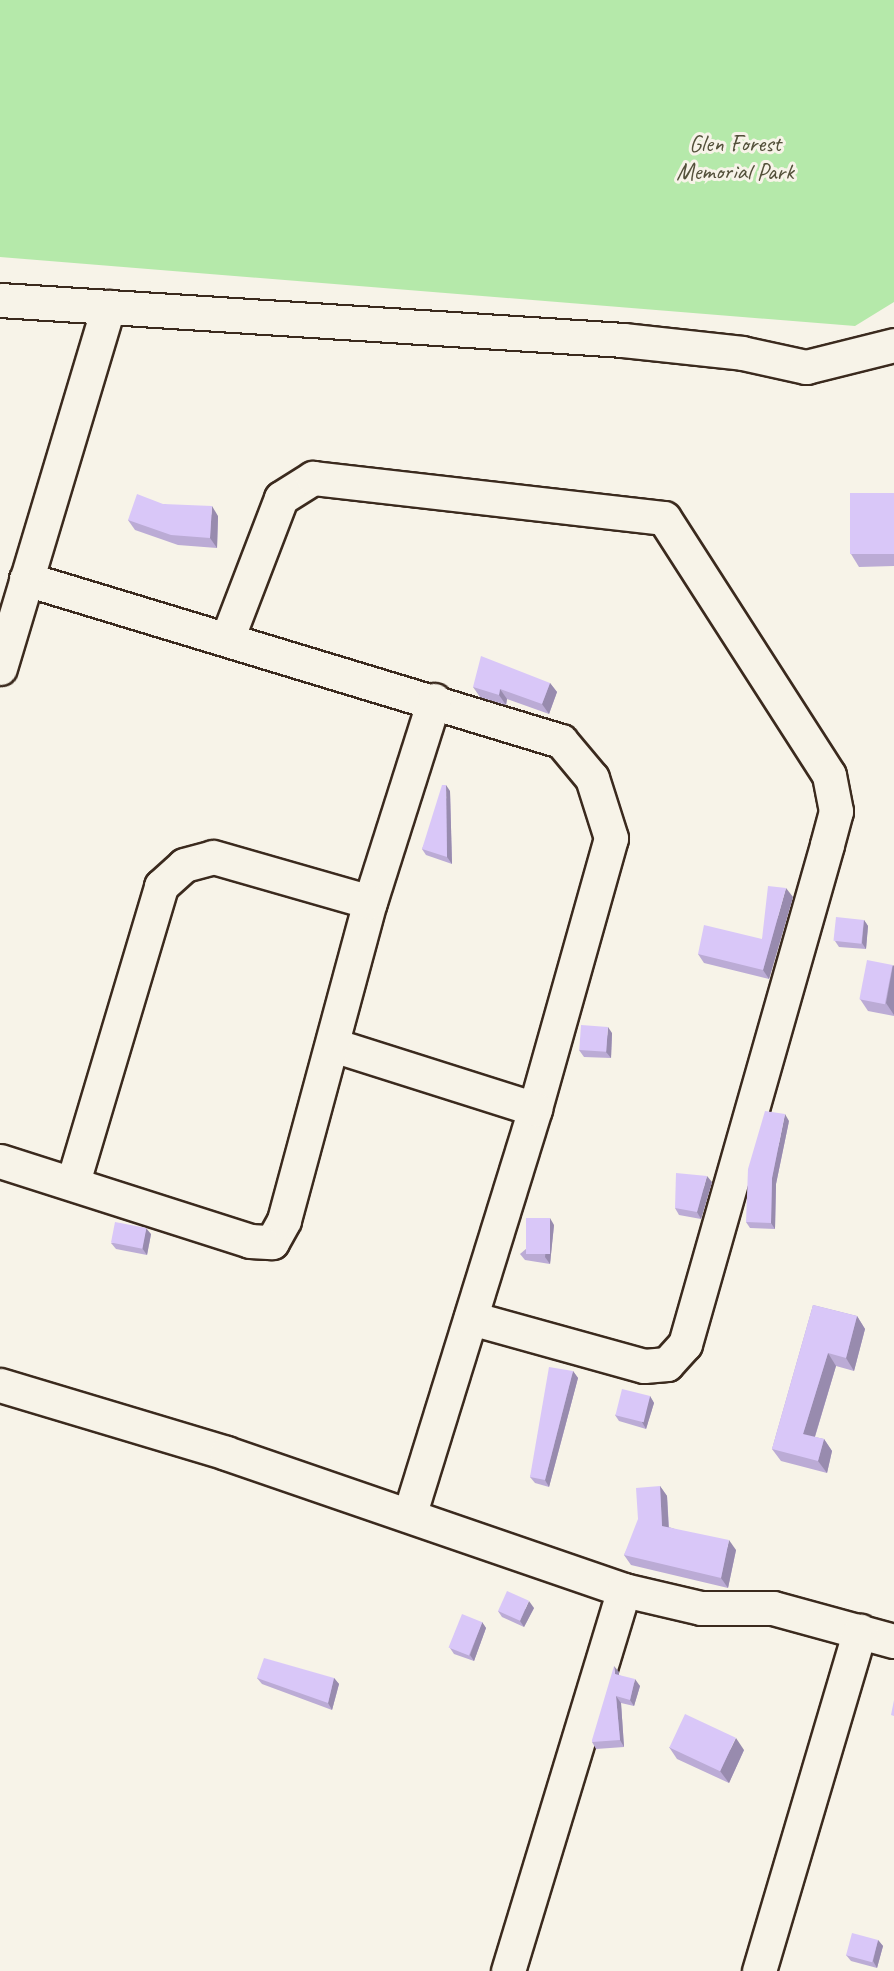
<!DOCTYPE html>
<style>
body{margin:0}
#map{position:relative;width:894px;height:1971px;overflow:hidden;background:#f7f3e8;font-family:Caveat,sans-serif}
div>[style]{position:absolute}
.green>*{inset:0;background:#b5e9aa}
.roads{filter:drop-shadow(2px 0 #3b2a1e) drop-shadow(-2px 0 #3b2a1e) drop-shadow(0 2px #3b2a1e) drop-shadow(0 -2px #3b2a1e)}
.street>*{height:33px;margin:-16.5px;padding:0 16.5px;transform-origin:16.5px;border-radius:16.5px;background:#f7f3e8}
.secondary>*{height:33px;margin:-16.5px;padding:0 16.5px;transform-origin:16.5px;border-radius:16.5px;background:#f7f3e8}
.wall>*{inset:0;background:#bbabd5}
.shaded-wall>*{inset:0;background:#988bae}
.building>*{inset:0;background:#d9c7f8;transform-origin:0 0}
span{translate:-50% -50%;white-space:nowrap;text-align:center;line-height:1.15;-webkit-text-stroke:6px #f7f3e8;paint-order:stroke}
.park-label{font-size:24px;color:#53503a}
</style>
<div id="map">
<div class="green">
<div style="clip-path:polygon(0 0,894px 0,894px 302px,855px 326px,0 257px)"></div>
</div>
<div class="roads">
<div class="street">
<div style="left:26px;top:579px;width:559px;rotate:16.85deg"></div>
<div style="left:561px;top:741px;width:48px;rotate:50deg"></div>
<div style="left:592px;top:778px;width:63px;rotate:72.4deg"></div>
<div style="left:611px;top:838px;width:281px;rotate:105.7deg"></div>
<div style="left:535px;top:1109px;width:424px;rotate:107.2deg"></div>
<div style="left:227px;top:639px;width:151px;rotate:-69deg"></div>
<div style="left:281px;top:498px;width:38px;rotate:-32deg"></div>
<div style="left:313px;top:478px;width:353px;rotate:6.5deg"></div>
<div style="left:664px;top:518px;width:305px;rotate:57.3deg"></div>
<div style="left:829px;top:775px;width:37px;rotate:79deg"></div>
<div style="left:836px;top:811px;width:35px;rotate:105deg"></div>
<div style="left:827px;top:845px;width:519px;rotate:105.88deg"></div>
<div style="left:685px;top:1344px;width:27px;rotate:132deg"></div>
<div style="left:667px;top:1364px;width:23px;rotate:175deg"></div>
<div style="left:644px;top:1366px;width:180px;rotate:-164.5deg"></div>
<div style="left:0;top:668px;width:377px;rotate:-73.3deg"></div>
<div style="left:333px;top:1045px;width:212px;rotate:17.6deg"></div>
<div style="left:0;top:1161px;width:262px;rotate:17.7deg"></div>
<div style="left:250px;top:1241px;width:22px;rotate:3deg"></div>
<div style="left:272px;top:1242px;width:25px;rotate:-61deg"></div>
<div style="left:284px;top:1220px;width:329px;rotate:-74.9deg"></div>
<div style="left:370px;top:902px;width:212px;rotate:-72.4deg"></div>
<div style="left:73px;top:1182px;width:309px;rotate:-73.4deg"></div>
<div style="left:161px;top:886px;width:31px;rotate:-42deg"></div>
<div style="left:184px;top:865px;width:30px;rotate:-15deg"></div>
<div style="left:213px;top:857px;width:163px;rotate:16deg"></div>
<div style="left:0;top:1385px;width:236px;rotate:16.7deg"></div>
<div style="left:226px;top:1453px;width:421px;rotate:19deg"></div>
<div style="left:508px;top:1971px;width:398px;rotate:-73.1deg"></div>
<div style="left:624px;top:1590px;width:79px;rotate:13.2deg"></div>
<div style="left:701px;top:1608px;width:72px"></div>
<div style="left:773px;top:1608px;width:125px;rotate:15.3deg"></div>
<div style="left:759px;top:1971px;width:355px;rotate:-73.5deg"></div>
</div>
<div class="secondary">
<div style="left:0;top:300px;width:624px;rotate:3.67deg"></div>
<div style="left:623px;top:340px;width:120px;rotate:6.2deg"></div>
<div style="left:742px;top:353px;width:66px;rotate:12.3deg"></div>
<div style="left:806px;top:367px;width:91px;rotate:-14deg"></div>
</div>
</div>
<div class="wall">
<div style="clip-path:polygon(894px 493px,894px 566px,859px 567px,851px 554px)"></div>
<div style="clip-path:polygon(163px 504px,218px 516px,217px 548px,178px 545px,135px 530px,128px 520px)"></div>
<div style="clip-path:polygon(550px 683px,557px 692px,549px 714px,507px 699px,506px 705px,480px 697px,473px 687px)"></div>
<div style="clip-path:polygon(450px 791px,452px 864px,426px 855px,422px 849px)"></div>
<div style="clip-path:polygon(793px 897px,769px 979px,704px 963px,698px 954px,762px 939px)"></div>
<div style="clip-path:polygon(864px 920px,868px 926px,866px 949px,839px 947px,835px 941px)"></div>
<div style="clip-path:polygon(893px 965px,894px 1016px,868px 1011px,860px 999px)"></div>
<div style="clip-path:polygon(612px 1033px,611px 1058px,584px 1057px,579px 1050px)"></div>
<div style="clip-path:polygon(789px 1121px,776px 1184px,775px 1229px,750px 1228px,746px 1222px)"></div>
<div style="clip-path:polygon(712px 1182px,701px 1219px,679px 1215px,675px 1208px)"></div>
<div style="clip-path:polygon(554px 1225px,550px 1264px,525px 1260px,520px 1254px)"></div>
<div style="clip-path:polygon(151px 1234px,147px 1255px,116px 1249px,111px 1243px)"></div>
<div style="clip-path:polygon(813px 1305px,857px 1316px,865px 1329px,854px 1371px,836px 1366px,815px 1437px,824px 1439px,832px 1451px,827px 1473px,781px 1461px,772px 1449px)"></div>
<div style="clip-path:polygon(573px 1371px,578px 1378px,549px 1487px,535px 1483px,530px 1477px)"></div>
<div style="clip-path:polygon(650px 1396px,654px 1403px,646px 1429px,619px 1421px,615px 1415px)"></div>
<div style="clip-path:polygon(660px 1486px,667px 1496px,669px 1527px,736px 1550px,728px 1588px,631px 1565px,624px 1555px)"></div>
<div style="clip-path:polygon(534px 1608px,524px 1627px,502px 1617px,498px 1611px)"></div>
<div style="clip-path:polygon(482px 1622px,486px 1628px,474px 1661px,454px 1654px,450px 1648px)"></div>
<div style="clip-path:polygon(619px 1672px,619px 1675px,640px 1686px,634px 1706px,621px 1703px,624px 1747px,596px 1749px,592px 1742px)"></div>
<div style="clip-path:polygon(257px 1678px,334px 1678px,339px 1684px,332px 1710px,262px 1684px)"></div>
<div style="clip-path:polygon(669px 1747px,744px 1750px,729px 1783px,677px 1759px)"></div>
<div style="clip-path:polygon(878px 1940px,883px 1946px,877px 1968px,851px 1961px,846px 1955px)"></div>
</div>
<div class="shaded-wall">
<div style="clip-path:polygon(212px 506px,218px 516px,217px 548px,210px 538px)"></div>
<div style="clip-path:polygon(550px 683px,557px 692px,549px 714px,542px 704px)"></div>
<div style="clip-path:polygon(500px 689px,507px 699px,506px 705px,499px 695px)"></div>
<div style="clip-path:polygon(446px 785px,450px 791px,452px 864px,447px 857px)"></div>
<div style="clip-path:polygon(786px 888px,793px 897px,769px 979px,763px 970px)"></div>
<div style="clip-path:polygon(864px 920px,868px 926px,866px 949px,862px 943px)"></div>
<div style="clip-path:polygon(893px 965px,894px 966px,894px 1015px,886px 1003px)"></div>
<div style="clip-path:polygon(608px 1027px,612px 1033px,611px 1058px,606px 1052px)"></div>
<div style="clip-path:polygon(785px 1114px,789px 1121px,776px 1184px,775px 1229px,771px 1223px,772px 1178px)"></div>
<div style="clip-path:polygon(707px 1176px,712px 1182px,701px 1219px,697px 1212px)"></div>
<div style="clip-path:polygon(550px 1218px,554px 1225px,550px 1264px,545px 1257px)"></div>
<div style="clip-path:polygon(146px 1228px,151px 1234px,147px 1255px,142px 1248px)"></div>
<div style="clip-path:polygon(857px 1316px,865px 1329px,854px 1371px,846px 1358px)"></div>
<div style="clip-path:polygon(828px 1353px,836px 1366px,812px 1446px,803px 1434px)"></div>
<div style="clip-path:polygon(573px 1371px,578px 1378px,549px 1487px,545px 1480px)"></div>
<div style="clip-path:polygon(650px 1396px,654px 1403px,646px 1429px,642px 1422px)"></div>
<div style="clip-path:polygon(824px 1439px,832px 1451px,827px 1473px,818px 1461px)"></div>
<div style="clip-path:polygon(660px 1486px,667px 1496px,669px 1536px,662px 1526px)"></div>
<div style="clip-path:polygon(729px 1540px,736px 1550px,728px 1588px,721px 1578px)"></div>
<div style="clip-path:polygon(529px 1601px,534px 1608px,524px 1627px,520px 1621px)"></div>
<div style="clip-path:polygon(482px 1622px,486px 1628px,474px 1661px,470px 1655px)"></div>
<div style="clip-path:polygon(614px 1666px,619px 1672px,619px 1680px,615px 1674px)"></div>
<div style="clip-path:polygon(334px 1678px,339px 1684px,332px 1710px,328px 1703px)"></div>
<div style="clip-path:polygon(635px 1679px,640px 1686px,634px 1706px,630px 1700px)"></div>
<div style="clip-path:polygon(616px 1696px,621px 1703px,624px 1747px,620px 1740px)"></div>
<div style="clip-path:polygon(736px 1738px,744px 1750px,729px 1783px,720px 1771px)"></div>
<div style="clip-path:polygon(878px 1940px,883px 1946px,877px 1968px,873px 1961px)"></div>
</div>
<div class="building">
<div style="left:894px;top:493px;width:61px;height:44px;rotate:90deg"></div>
<div style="clip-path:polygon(137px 494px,163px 504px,212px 506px,210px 538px,171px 535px,128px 520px)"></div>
<div style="clip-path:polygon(481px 656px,550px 683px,542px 704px,500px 689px,499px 695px,473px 687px)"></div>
<div style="clip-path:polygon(442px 785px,446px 785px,447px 857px,422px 849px)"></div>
<div style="clip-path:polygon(768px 886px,786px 888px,763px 970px,698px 954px,704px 925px,762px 939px)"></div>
<div style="left:836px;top:917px;width:28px;height:24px;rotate:6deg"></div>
<div style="left:867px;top:960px;width:26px;height:40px;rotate:11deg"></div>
<div style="left:581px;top:1025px;width:27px;height:25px;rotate:4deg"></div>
<div style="clip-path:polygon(765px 1111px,785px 1114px,772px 1178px,771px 1223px,746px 1222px,748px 1169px)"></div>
<div style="clip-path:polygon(676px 1173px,707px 1176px,697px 1212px,675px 1208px)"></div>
<div style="left:526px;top:1218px;width:24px;height:36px"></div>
<div style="left:115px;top:1222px;width:32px;height:21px;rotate:11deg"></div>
<div style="clip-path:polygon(813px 1305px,857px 1316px,846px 1358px,828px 1353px,803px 1434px,824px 1439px,818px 1461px,772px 1449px)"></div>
<div style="clip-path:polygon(549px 1367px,573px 1371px,545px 1480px,530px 1477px)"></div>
<div style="left:622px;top:1389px;width:29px;height:27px;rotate:14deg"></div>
<div style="clip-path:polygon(660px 1486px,662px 1526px,729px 1540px,721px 1578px,624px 1555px,638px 1519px,636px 1488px)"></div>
<div style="left:507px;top:1591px;width:24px;height:22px;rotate:24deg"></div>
<div style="left:462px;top:1614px;width:22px;height:36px;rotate:22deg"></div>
<div style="clip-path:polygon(264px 1658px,334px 1678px,328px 1703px,257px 1678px)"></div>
<div style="clip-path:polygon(614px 1666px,615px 1674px,635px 1679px,630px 1700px,616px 1696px,620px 1740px,592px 1742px,592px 1740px)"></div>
<div style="clip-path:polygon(894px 1700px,894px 1716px,891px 1715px)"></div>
<div style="left:685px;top:1714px;width:56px;height:37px;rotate:25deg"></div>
<div style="left:852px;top:1933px;width:27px;height:23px;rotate:15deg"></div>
</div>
<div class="park-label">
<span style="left:735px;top:158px">Glen Forest<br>Memorial Park</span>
</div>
</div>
